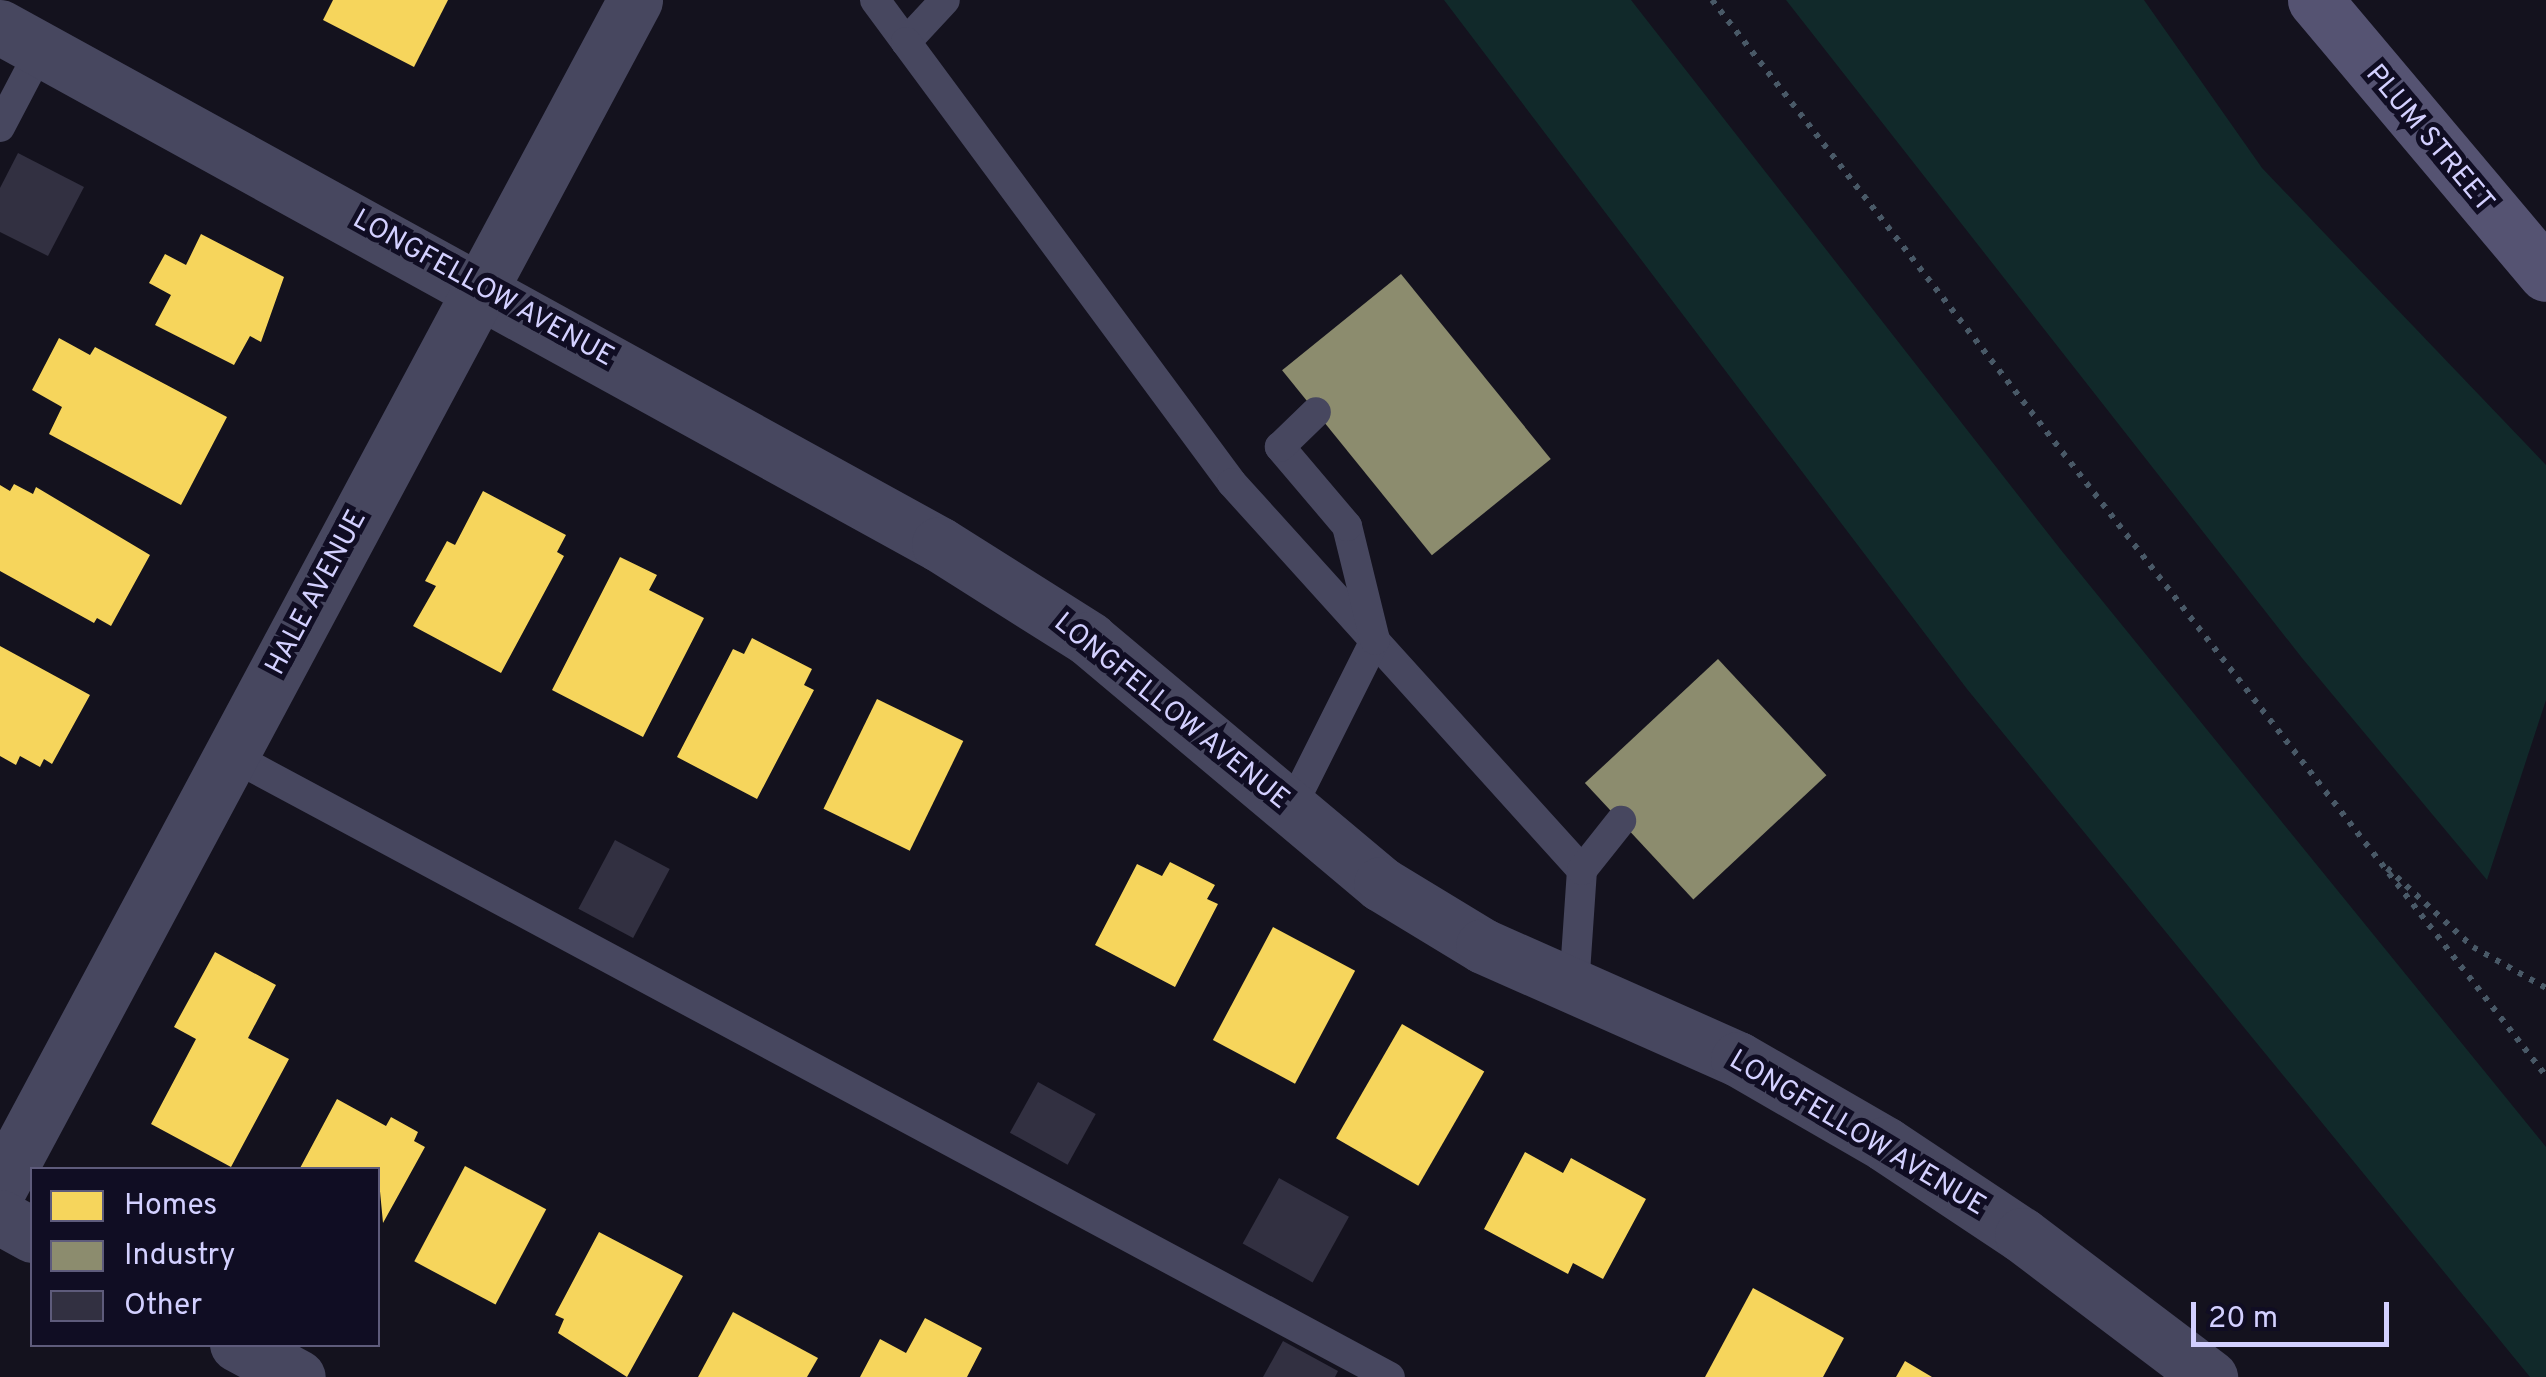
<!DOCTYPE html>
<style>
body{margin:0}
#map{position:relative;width:2546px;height:1377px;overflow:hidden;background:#14121e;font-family:Overpass,sans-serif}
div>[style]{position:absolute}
.green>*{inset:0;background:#11292a}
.homes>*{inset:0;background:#f6d55c;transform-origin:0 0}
.industry>*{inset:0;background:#8c8c6e;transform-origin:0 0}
.building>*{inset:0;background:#323041;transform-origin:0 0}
.path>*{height:6px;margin-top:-3px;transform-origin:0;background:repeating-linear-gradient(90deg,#495967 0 5px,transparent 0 13px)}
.lane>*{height:30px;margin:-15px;padding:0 15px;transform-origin:15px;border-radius:15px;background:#47475f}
.street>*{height:55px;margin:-27.5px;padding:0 27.5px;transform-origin:27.5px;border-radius:27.5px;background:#47475f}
.secondary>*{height:55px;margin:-27.5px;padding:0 27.5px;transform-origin:27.5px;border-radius:27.5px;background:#555372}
span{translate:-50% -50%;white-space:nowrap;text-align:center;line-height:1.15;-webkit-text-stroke:10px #100d23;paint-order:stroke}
.street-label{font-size:28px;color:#d3d0ff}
.legend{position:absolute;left:30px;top:1167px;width:350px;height:180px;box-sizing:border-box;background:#100d23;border:2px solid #5e5b7b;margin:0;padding:12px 18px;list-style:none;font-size:30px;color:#d3d0ff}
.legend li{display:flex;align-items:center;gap:20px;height:50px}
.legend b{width:50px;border:2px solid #5e5b7b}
.scale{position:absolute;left:2191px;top:1302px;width:198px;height:45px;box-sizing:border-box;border:5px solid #d3d0ff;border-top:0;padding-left:12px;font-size:30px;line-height:35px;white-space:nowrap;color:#d3d0ff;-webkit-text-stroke:8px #100d23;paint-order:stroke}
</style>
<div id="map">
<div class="green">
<div style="clip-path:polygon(1444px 0,1631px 0,2061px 550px,2546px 1147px,2546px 1377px,2530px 1377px,1967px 689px)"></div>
<div style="clip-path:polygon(1786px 0,2144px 0,2262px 168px,2546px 465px,2546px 700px,2487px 880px,2302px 658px)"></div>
</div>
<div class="homes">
<div style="clip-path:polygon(333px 0,448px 0,414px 67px,323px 20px)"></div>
<div style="clip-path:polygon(201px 234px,284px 277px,261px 342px,250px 336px,234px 365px,155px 325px,171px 295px,149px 283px,165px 254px,186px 265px)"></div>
<div style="clip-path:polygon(59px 338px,90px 355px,95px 347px,227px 417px,181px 505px,49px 434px,62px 407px,32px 390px)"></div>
<div style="clip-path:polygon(14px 484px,33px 494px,36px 487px,150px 555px,111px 626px,97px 618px,94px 623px,0 571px,0 485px,10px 491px)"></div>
<div style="clip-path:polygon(483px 491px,566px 535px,557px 552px,564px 556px,501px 673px,413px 626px,436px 586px,425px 581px,447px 541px,455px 545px)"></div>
<div style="clip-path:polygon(620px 557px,657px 575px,649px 590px,704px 618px,643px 737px,552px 690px)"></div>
<div style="clip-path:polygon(752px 638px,812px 669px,804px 685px,814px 690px,757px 799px,677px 757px,733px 649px,744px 654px)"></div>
<div style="clip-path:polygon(0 646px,90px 695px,52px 764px,44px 759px,40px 767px,20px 756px,16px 765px,0 756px)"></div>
<div style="left:877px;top:699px;width:96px;height:122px;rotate:26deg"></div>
<div style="clip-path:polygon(1170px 862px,1215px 885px,1207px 899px,1218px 904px,1175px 987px,1095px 945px,1137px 864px,1162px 876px)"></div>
<div style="left:1273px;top:927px;width:93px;height:128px;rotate:28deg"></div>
<div style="clip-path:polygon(215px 952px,276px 985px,248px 1038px,289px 1059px,231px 1167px,151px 1124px,196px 1039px,174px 1027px)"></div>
<div style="left:1402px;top:1024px;width:95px;height:132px;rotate:30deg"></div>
<div style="clip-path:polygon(337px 1099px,386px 1126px,391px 1117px,418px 1132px,414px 1141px,425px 1147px,383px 1223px,378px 1170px,299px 1170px)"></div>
<div style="clip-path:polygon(1525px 1152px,1563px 1173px,1571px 1158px,1646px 1199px,1603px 1279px,1573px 1263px,1568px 1274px,1484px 1229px)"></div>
<div style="left:465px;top:1166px;width:92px;height:108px;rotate:28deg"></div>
<div style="clip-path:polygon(599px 1232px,683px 1276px,627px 1377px,558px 1333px,564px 1319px,555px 1315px)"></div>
<div style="clip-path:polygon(1753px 1288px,1844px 1338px,1823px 1377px,1705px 1377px)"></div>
<div style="clip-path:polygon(733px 1312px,818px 1358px,807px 1377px,698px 1377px)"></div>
<div style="clip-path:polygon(925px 1318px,982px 1348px,967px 1377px,860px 1377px,880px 1339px,906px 1353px)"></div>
<div style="clip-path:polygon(1905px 1361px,1932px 1377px,1896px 1377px)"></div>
</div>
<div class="industry">
<div style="left:1401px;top:274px;width:238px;height:153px;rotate:51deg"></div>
<div style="left:1718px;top:659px;width:159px;height:182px;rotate:47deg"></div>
</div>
<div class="building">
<div style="clip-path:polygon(18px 153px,84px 187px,48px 256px,0 232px,0 188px)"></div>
<div style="left:615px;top:840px;width:62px;height:78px;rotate:28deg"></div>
<div style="left:1038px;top:1082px;width:66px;height:58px;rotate:29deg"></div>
<div style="left:1279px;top:1178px;width:80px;height:75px;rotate:29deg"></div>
<div style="clip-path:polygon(1283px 1341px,1338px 1371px,1335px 1377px,1263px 1377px)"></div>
</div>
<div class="path">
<div style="left:1712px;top:0;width:1361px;rotate:52.22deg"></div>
<div style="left:2387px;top:868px;width:117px;rotate:42.6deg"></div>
<div style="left:2473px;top:947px;width:84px;rotate:29.3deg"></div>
</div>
<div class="lane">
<div style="left:875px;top:0;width:52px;rotate:53.6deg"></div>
<div style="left:906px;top:42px;width:57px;rotate:-47.1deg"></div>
<div style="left:906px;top:42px;width:548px;rotate:53.53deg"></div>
<div style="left:1232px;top:483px;width:522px;rotate:47.87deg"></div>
<div style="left:1582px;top:870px;width:117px;rotate:93.9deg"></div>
<div style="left:0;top:127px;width:88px;rotate:-62.3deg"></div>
<div style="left:230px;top:755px;width:1316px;rotate:28.2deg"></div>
<div style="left:1291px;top:808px;width:188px;rotate:-63.4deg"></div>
<div style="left:1375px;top:640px;width:117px;rotate:-103.8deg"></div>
<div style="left:1347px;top:526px;width:104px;rotate:-130.3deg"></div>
<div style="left:1280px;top:447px;width:50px;rotate:-44.2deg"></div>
<div style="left:1582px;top:870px;width:63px;rotate:-51.5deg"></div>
</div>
<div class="street">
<div style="left:0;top:27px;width:1072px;rotate:28.84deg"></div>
<div style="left:939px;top:544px;width:178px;rotate:32.3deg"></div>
<div style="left:1089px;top:639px;width:381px;rotate:40deg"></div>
<div style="left:1381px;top:884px;width:119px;rotate:31.3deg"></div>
<div style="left:1483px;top:946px;width:279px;rotate:23.9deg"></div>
<div style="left:1738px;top:1059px;width:170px;rotate:30deg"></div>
<div style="left:1885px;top:1144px;width:164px;rotate:33.6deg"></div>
<div style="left:2022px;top:1235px;width:236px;rotate:37.1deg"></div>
<div style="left:0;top:1187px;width:1346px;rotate:-61.85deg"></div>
<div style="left:0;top:1217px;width:37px;rotate:29deg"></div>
<div style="left:237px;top:1344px;width:69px;rotate:28.4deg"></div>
</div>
<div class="secondary">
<div style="left:2315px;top:0;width:358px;rotate:49.9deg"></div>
</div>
<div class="street-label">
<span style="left:2429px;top:139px;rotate:50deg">PLUM STREET</span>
<span style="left:483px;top:289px;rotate:29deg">LONGFELLOW AVENUE</span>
<span style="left:317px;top:593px;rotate:-62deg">HALE AVENUE</span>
<span style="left:1171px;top:712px;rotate:39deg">LONGFELLOW AVENUE</span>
<span style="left:1857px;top:1134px;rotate:31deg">LONGFELLOW AVENUE</span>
</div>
<ul class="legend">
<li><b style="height:28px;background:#f6d55c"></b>Homes</li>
<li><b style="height:28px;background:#8c8c6e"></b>Industry</li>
<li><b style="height:28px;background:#323041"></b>Other</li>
</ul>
<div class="scale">20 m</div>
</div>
